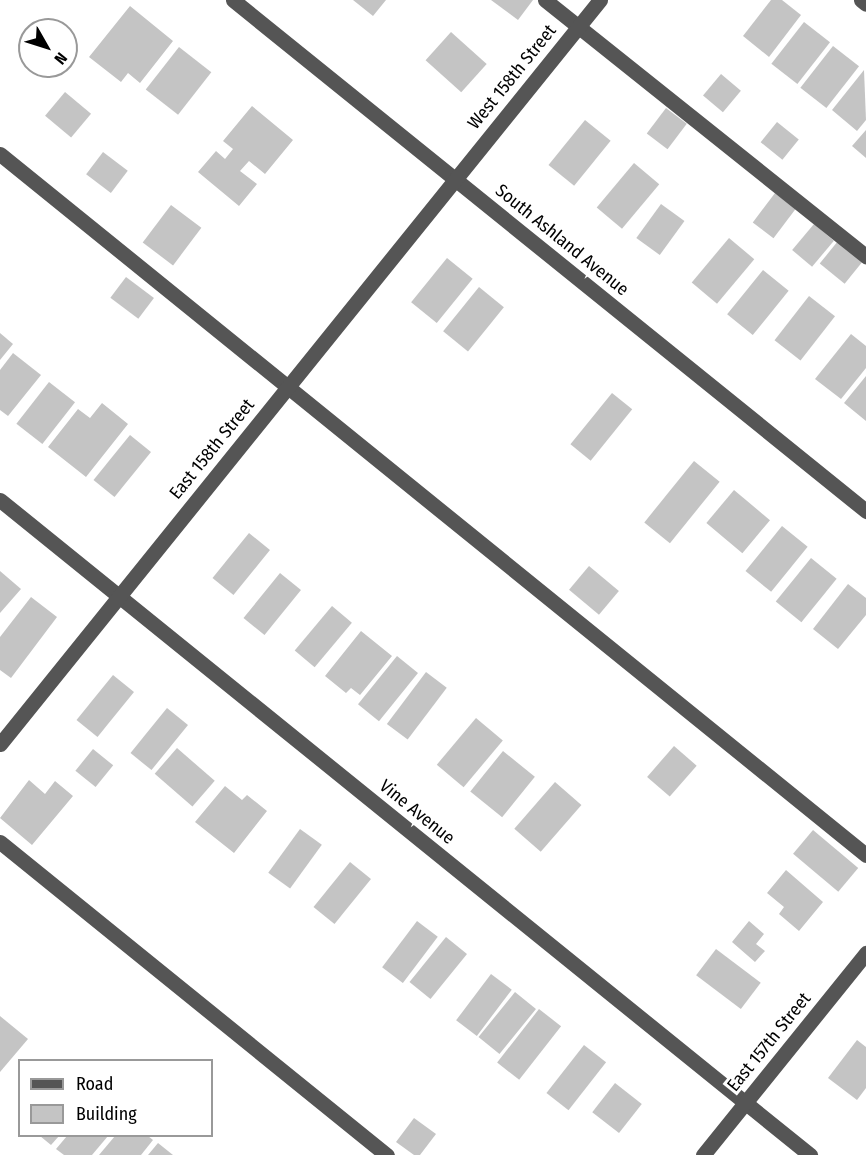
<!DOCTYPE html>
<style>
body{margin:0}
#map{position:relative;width:866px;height:1155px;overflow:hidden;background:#fff;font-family:"Fira Sans Condensed",sans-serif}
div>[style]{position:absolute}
.building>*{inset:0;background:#c4c4c4;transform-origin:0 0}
.minor>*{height:15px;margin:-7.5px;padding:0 7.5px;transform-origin:7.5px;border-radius:7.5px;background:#555}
span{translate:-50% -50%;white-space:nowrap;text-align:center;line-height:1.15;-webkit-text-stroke:6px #fff;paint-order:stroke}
.street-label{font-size:18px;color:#000}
.legend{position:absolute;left:18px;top:1059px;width:195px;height:78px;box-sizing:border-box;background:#fff;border:2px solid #999;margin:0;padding:8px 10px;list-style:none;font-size:18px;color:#000}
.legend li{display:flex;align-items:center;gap:12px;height:30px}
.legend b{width:30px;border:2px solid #999}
.north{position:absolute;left:18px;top:18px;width:60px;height:60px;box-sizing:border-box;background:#fff;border:2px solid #999;border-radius:50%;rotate:129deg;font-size:16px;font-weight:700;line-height:24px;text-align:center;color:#000}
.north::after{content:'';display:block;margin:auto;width:21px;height:27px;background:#000;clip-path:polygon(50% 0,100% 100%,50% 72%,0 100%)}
</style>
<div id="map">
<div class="building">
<div style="clip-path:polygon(353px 0,386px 0,373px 16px)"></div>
<div style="clip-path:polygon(491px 0,533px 0,518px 20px)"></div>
<div style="clip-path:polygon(771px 0,782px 0,801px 15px,769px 57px,743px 36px)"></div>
<div style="clip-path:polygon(130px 6px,173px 41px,140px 83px,128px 73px,121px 82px,89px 57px)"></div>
<div style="left:804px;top:22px;width:33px;height:53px;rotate:38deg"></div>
<div style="left:451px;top:32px;width:48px;height:38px;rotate:42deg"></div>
<div style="left:833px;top:46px;width:33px;height:53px;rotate:38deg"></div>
<div style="left:179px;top:47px;width:41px;height:54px;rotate:38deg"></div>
<div style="clip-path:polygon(864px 70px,866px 120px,857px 131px,832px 110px)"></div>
<div style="left:721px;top:74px;width:26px;height:28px;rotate:40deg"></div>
<div style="left:65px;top:92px;width:34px;height:31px;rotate:40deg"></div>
<div style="clip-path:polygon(252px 106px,293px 140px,265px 174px,249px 161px,240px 171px,257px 184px,239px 206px,198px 172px,216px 151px,225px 159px,233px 149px,223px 141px)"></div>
<div style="left:666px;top:108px;width:26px;height:32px;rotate:37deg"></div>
<div style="left:585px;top:120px;width:33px;height:58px;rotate:39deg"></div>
<div style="left:777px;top:122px;width:28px;height:26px;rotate:39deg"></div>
<div style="clip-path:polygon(866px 130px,866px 158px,852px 146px)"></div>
<div style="left:103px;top:152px;width:31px;height:28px;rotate:37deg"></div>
<div style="left:634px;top:163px;width:33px;height:58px;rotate:40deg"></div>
<div style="left:775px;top:193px;width:26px;height:37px;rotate:37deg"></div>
<div style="left:661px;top:204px;width:29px;height:42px;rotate:36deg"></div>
<div style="left:171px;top:205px;width:38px;height:47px;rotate:37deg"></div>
<div style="left:814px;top:224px;width:26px;height:34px;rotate:40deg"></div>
<div style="left:729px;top:238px;width:33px;height:58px;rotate:40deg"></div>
<div style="left:838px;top:241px;width:32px;height:29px;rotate:39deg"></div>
<div style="left:447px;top:258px;width:33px;height:57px;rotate:39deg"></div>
<div style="left:763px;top:270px;width:33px;height:57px;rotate:39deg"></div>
<div style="left:126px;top:277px;width:35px;height:26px;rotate:37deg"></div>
<div style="left:479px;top:287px;width:32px;height:57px;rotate:39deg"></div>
<div style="left:809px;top:296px;width:33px;height:56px;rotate:38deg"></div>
<div style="clip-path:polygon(0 333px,13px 344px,0 360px)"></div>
<div style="clip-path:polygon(851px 334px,866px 346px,866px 368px,841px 399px,815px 379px)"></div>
<div style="clip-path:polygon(13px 353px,41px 375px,8px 416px,0 410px,0 370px)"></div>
<div style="clip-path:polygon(866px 376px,866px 421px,844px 403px)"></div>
<div style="left:49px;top:382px;width:33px;height:53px;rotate:38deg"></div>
<div style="left:612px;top:393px;width:26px;height:66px;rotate:39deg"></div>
<div style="clip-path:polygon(102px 403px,128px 424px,86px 477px,48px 447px,78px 409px,90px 418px)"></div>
<div style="left:130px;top:435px;width:27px;height:58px;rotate:39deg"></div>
<div style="left:694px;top:461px;width:33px;height:79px;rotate:39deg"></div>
<div style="left:734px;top:490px;width:47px;height:43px;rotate:40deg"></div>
<div style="left:782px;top:526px;width:33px;height:58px;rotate:39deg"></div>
<div style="left:249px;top:533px;width:27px;height:58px;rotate:39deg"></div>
<div style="left:811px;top:558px;width:33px;height:56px;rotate:39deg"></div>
<div style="left:589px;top:566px;width:39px;height:31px;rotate:40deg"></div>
<div style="clip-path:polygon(0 571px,21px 589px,0 613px)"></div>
<div style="left:280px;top:573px;width:27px;height:58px;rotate:39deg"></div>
<div style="clip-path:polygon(848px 584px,866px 598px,866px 615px,838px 649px,813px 629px)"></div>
<div style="clip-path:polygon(31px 597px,57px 617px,11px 678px,0 670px,0 637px)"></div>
<div style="left:332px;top:606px;width:26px;height:58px;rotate:40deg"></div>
<div style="clip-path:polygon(361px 631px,392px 656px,360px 695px,351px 688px,346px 693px,325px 676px)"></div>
<div style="left:397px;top:656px;width:27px;height:62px;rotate:39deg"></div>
<div style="left:426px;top:672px;width:26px;height:65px;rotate:37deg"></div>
<div style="left:113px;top:675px;width:27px;height:58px;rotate:39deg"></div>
<div style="left:167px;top:708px;width:27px;height:58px;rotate:39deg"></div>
<div style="left:476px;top:718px;width:35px;height:61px;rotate:40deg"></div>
<div style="left:674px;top:746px;width:30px;height:41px;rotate:41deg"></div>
<div style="left:177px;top:748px;width:50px;height:34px;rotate:41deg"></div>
<div style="left:93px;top:749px;width:26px;height:28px;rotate:39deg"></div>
<div style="left:503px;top:751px;width:41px;height:52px;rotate:39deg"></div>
<div style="clip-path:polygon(29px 780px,45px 794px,55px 781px,73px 796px,32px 845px,0 818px)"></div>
<div style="left:555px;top:782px;width:35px;height:62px;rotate:41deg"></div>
<div style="clip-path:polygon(225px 786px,242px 800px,247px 795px,267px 811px,234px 853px,195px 822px)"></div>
<div style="left:300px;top:829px;width:27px;height:54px;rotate:36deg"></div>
<div style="left:813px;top:830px;width:59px;height:31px;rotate:40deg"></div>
<div style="left:350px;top:862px;width:27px;height:58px;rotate:39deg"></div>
<div style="clip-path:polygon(786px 870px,823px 902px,799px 931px,779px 914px,784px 907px,767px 893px)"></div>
<div style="left:417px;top:921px;width:26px;height:58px;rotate:37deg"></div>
<div style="clip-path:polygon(749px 921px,764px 934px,756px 944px,765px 951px,755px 962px,732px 942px)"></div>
<div style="left:446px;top:937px;width:27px;height:58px;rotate:39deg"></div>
<div style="left:716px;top:949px;width:56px;height:33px;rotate:37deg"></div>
<div style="left:491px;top:974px;width:26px;height:58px;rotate:37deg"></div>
<div style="left:515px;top:992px;width:27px;height:58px;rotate:39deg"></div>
<div style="left:539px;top:1009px;width:28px;height:68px;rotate:38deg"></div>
<div style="clip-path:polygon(0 1016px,28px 1039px,0 1072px)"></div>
<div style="clip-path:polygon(857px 1040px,866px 1047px,866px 1088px,857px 1100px,828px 1078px)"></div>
<div style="left:584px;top:1045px;width:28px;height:61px;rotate:38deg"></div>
<div style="left:615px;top:1083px;width:34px;height:37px;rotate:38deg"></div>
<div style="clip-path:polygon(414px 1118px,436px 1134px,420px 1155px,414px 1155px,396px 1142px)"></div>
<div style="clip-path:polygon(40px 1136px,59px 1136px,51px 1145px)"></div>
<div style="clip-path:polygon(67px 1136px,108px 1136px,92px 1155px,64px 1155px,56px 1149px)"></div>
<div style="clip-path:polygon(115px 1136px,148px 1136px,153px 1140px,141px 1155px,99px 1155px)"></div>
<div style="clip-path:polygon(158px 1143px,173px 1155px,148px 1155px)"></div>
</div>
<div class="minor">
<div style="left:233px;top:0;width:814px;rotate:38.91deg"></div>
<div style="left:545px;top:0;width:411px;rotate:38.6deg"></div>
<div style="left:861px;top:0;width:6px;rotate:39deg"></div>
<div style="left:0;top:154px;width:1114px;rotate:38.99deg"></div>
<div style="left:0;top:500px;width:1042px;rotate:38.96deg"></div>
<div style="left:0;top:744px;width:956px;rotate:-51.12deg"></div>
<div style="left:0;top:842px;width:498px;rotate:39deg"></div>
<div style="left:703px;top:1155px;width:260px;rotate:-51.1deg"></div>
</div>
<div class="street-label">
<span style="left:512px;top:77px;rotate:-51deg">West 158th Street</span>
<span style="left:562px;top:240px;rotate:39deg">South Ashland Avenue</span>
<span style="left:212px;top:449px;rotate:-51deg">East 158th Street</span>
<span style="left:417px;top:812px;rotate:39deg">Vine Avenue</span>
<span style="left:769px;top:1042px;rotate:-51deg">East 157th Street</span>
</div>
<ul class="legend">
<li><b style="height:8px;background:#555"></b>Road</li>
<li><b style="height:16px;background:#c4c4c4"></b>Building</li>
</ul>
<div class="north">N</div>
</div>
